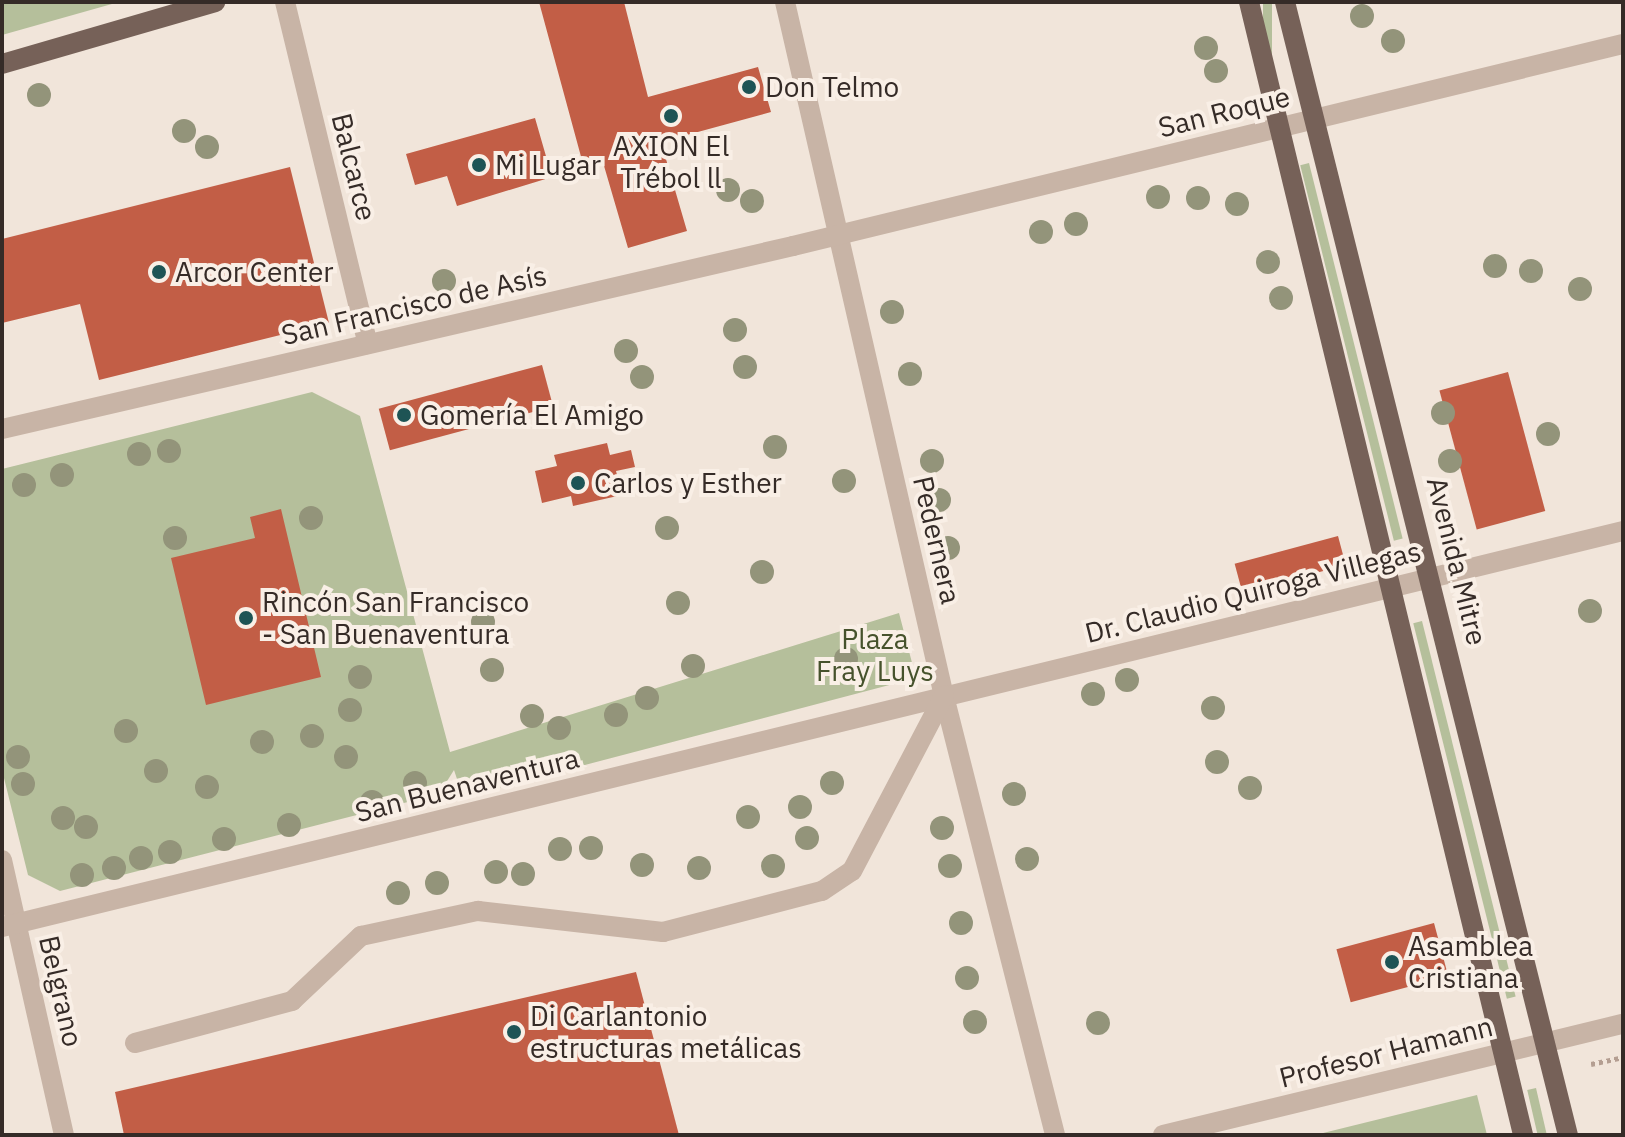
<!DOCTYPE html>
<meta charset="utf-8">
<style>
body{margin:0}
#map{position:relative;width:1625px;height:1137px;overflow:hidden;background:#f1e5da;font-family:"IBM Plex Sans",sans-serif}
div>[style]{position:absolute}
.green>*{inset:0;background:#b5bf9b;transform-origin:0 0}
.building>*{inset:0;background:#c25e46;transform-origin:0 0}
.path>*{height:5px;margin-top:-2.5px;transform-origin:0;background:repeating-linear-gradient(90deg,#b49e91 0 4px,transparent 0 8px)}
.minor>*{height:20px;margin:-10px;padding:0 10px;transform-origin:10px;border-radius:10px;background:#c8b4a6}
.major>*{height:20px;margin:-10px;padding:0 10px;transform-origin:10px;border-radius:10px;background:#766158}
.trees>*{width:24px;height:24px;margin:-12px;border-radius:50%;background:#93947a}
.dots>*{width:22px;height:22px;translate:-50% -50%;box-sizing:border-box;border:4px solid #f9efe6;border-radius:50%}
span{translate:-50% -50%;white-space:nowrap;text-align:center;line-height:1.15;-webkit-text-stroke:8px #f9efe6;paint-order:stroke}
.poi-label{font-size:28px;color:#352b27}
.left{translate:0 -50%;text-align:left}
.street-label{font-size:28px;color:#352b27}
.park-label{font-size:28px;color:#46522c}
.frame{position:absolute;inset:0;border:4px solid #352b27;pointer-events:none}
</style>
<div id="map">
<div class="green">
<div style="clip-path:polygon(2px 2px,119px 2px,2px 35px)"></div>
<div style="left:1263px;top:2px;width:9px;height:77px"></div>
<div style="left:1309px;top:163px;width:387px;height:9px;rotate:76deg"></div>
<div style="clip-path:polygon(312px 392px,360px 416px,450px 752px,899px 613px,916px 678px,463px 797px,454px 770px,439px 794px,60px 891px,28px 875px,2px 770px,2px 469px)"></div>
<div style="left:1422px;top:621px;width:387px;height:9px;rotate:76deg"></div>
<div style="left:1536px;top:1088px;width:48px;height:9px;rotate:77deg"></div>
<div style="clip-path:polygon(1477px 1095px,1487px 1135px,1315px 1135px)"></div>
</div>
<div class="building">
<div style="clip-path:polygon(539px 2px,624px 2px,648px 97px,758px 67px,771px 112px,661px 142px,687px 231px,628px 248px,602px 159px,583px 164px)"></div>
<div style="clip-path:polygon(535px 118px,552px 177px,457px 206px,447px 176px,415px 185px,406px 154px)"></div>
<div style="clip-path:polygon(290px 167px,329px 323px,99px 380px,80px 304px,2px 323px,2px 239px)"></div>
<div style="left:542px;top:365px;width:43px;height:169px;rotate:75deg"></div>
<div style="left:1508px;top:372px;width:144px;height:71px;rotate:75deg"></div>
<div style="clip-path:polygon(607px 443px,610px 455px,631px 450px,635px 467px,616px 471px,622px 495px,573px 506px,571px 496px,542px 503px,535px 471px,557px 466px,554px 455px)"></div>
<div style="clip-path:polygon(281px 509px,321px 677px,206px 705px,171px 558px,255px 538px,250px 517px)"></div>
<div style="left:1338px;top:536px;width:30px;height:107px;rotate:75deg"></div>
<div style="left:1434px;top:923px;width:55px;height:101px;rotate:75deg"></div>
<div style="clip-path:polygon(636px 972px,679px 1135px,124px 1135px,115px 1092px)"></div>
</div>
<div class="path">
<div style="left:1591px;top:1064px;width:33px;rotate:-12deg"></div>
</div>
<div class="minor">
<div style="left:285px;top:2px;width:352px;rotate:76.4deg"></div>
<div style="left:785px;top:2px;width:712px;rotate:77.1deg"></div>
<div style="left:944px;top:696px;width:453px;rotate:75.8deg"></div>
<div style="left:2px;top:429px;width:812px;rotate:-13.03deg"></div>
<div style="left:793px;top:246px;width:854px;rotate:-13.68deg"></div>
<div style="left:2px;top:860px;width:282px;rotate:77.3deg"></div>
<div style="left:2px;top:927px;width:1669px;rotate:-13.73deg"></div>
<div style="left:135px;top:1043px;width:163px;rotate:-15deg"></div>
<div style="left:292px;top:1001px;width:95px;rotate:-43.3deg"></div>
<div style="left:361px;top:936px;width:120px;rotate:-12.1deg"></div>
<div style="left:478px;top:911px;width:186px;rotate:6.5deg"></div>
<div style="left:663px;top:932px;width:164px;rotate:-14.5deg"></div>
<div style="left:822px;top:891px;width:36px;rotate:-34deg"></div>
<div style="left:852px;top:871px;width:198px;rotate:-62.3deg"></div>
<div style="left:1163px;top:1135px;width:473px;rotate:-13.6deg"></div>
</div>
<div class="major">
<div style="left:1249px;top:2px;width:1166px;rotate:76.4deg"></div>
<div style="left:1285px;top:2px;width:1168px;rotate:75.98deg"></div>
<div style="left:2px;top:64px;width:222px;rotate:-16.2deg"></div>
</div>
<div class="trees">
<div style="left:1362px;top:16px"></div>
<div style="left:1393px;top:41px"></div>
<div style="left:1206px;top:48px"></div>
<div style="left:1216px;top:71px"></div>
<div style="left:39px;top:95px"></div>
<div style="left:184px;top:131px"></div>
<div style="left:207px;top:147px"></div>
<div style="left:728px;top:190px"></div>
<div style="left:1158px;top:197px"></div>
<div style="left:1198px;top:198px"></div>
<div style="left:752px;top:201px"></div>
<div style="left:1237px;top:204px"></div>
<div style="left:1076px;top:224px"></div>
<div style="left:1041px;top:232px"></div>
<div style="left:1268px;top:262px"></div>
<div style="left:1495px;top:266px"></div>
<div style="left:1531px;top:271px"></div>
<div style="left:444px;top:281px"></div>
<div style="left:1580px;top:289px"></div>
<div style="left:1281px;top:298px"></div>
<div style="left:892px;top:312px"></div>
<div style="left:735px;top:330px"></div>
<div style="left:626px;top:351px"></div>
<div style="left:745px;top:367px"></div>
<div style="left:910px;top:374px"></div>
<div style="left:642px;top:377px"></div>
<div style="left:1443px;top:413px"></div>
<div style="left:1548px;top:434px"></div>
<div style="left:775px;top:447px"></div>
<div style="left:169px;top:451px"></div>
<div style="left:139px;top:454px"></div>
<div style="left:932px;top:461px"></div>
<div style="left:1450px;top:461px"></div>
<div style="left:62px;top:475px"></div>
<div style="left:844px;top:481px"></div>
<div style="left:24px;top:485px"></div>
<div style="left:939px;top:500px"></div>
<div style="left:311px;top:518px"></div>
<div style="left:667px;top:528px"></div>
<div style="left:175px;top:538px"></div>
<div style="left:948px;top:548px"></div>
<div style="left:762px;top:572px"></div>
<div style="left:678px;top:603px"></div>
<div style="left:1590px;top:611px"></div>
<div style="left:483px;top:622px"></div>
<div style="left:846px;top:659px"></div>
<div style="left:693px;top:666px"></div>
<div style="left:492px;top:670px"></div>
<div style="left:360px;top:677px"></div>
<div style="left:1127px;top:680px"></div>
<div style="left:1093px;top:694px"></div>
<div style="left:647px;top:698px"></div>
<div style="left:1213px;top:708px"></div>
<div style="left:350px;top:710px"></div>
<div style="left:616px;top:715px"></div>
<div style="left:532px;top:716px"></div>
<div style="left:559px;top:728px"></div>
<div style="left:126px;top:731px"></div>
<div style="left:312px;top:736px"></div>
<div style="left:262px;top:742px"></div>
<div style="left:18px;top:757px"></div>
<div style="left:346px;top:757px"></div>
<div style="left:1217px;top:762px"></div>
<div style="left:156px;top:771px"></div>
<div style="left:415px;top:783px"></div>
<div style="left:832px;top:783px"></div>
<div style="left:23px;top:784px"></div>
<div style="left:207px;top:787px"></div>
<div style="left:1250px;top:788px"></div>
<div style="left:1014px;top:794px"></div>
<div style="left:372px;top:802px"></div>
<div style="left:800px;top:807px"></div>
<div style="left:748px;top:817px"></div>
<div style="left:63px;top:818px"></div>
<div style="left:289px;top:825px"></div>
<div style="left:86px;top:827px"></div>
<div style="left:942px;top:828px"></div>
<div style="left:807px;top:838px"></div>
<div style="left:224px;top:839px"></div>
<div style="left:591px;top:848px"></div>
<div style="left:560px;top:849px"></div>
<div style="left:170px;top:852px"></div>
<div style="left:141px;top:858px"></div>
<div style="left:1027px;top:859px"></div>
<div style="left:642px;top:865px"></div>
<div style="left:773px;top:866px"></div>
<div style="left:950px;top:866px"></div>
<div style="left:114px;top:868px"></div>
<div style="left:699px;top:868px"></div>
<div style="left:496px;top:872px"></div>
<div style="left:523px;top:874px"></div>
<div style="left:82px;top:875px"></div>
<div style="left:437px;top:883px"></div>
<div style="left:398px;top:893px"></div>
<div style="left:961px;top:923px"></div>
<div style="left:967px;top:978px"></div>
<div style="left:975px;top:1022px"></div>
<div style="left:1098px;top:1023px"></div>
</div>
<div class="dots">
<div style="left:749px;top:87px;background:#1e5455"></div>
<div style="left:671px;top:116px;background:#1e5455"></div>
<div style="left:479px;top:165px;background:#1e5455"></div>
<div style="left:159px;top:272px;background:#1e5455"></div>
<div style="left:404px;top:415px;background:#1e5455"></div>
<div style="left:578px;top:483px;background:#1e5455"></div>
<div style="left:246px;top:618px;background:#1e5455"></div>
<div style="left:1392px;top:962px;background:#1e5455"></div>
<div style="left:514px;top:1032px;background:#1e5455"></div>
</div>
<div class="poi-label">
<span class="left" style="left:765px;top:87px">Don Telmo</span>
<span style="left:671px;top:162px">AXION El<br>Trébol ll</span>
<span class="left" style="left:495px;top:165px">Mi Lugar</span>
<span class="left" style="left:175px;top:272px">Arcor Center</span>
<span class="left" style="left:420px;top:415px">Gomería El Amigo</span>
<span class="left" style="left:594px;top:483px">Carlos y Esther</span>
<span class="left" style="left:262px;top:618px">Rincón San Francisco<br>- San Buenaventura</span>
<span class="left" style="left:1408px;top:962px">Asamblea<br>Cristiana</span>
<span class="left" style="left:530px;top:1032px">Di Carlantonio<br>estructuras metálicas</span>
</div>
<div class="street-label">
<span style="left:1224px;top:112px;rotate:-14deg">San Roque</span>
<span style="left:354px;top:167px;rotate:76deg">Balcarce</span>
<span style="left:414px;top:305px;rotate:-13deg">San Francisco de Asís</span>
<span style="left:937px;top:540px;rotate:77deg">Pedernera</span>
<span style="left:1457px;top:561px;rotate:76deg">Avenida Mitre</span>
<span style="left:1253px;top:592px;rotate:-14deg">Dr. Claudio Quiroga Villegas</span>
<span style="left:467px;top:785px;rotate:-14deg">San Buenaventura</span>
<span style="left:61px;top:991px;rotate:77deg">Belgrano</span>
<span style="left:1386px;top:1052px;rotate:-14deg">Profesor Hamann</span>
</div>
<div class="park-label">
<span style="left:875px;top:655px">Plaza<br>Fray Luys</span>
</div>
<div class="frame"></div>
</div>
